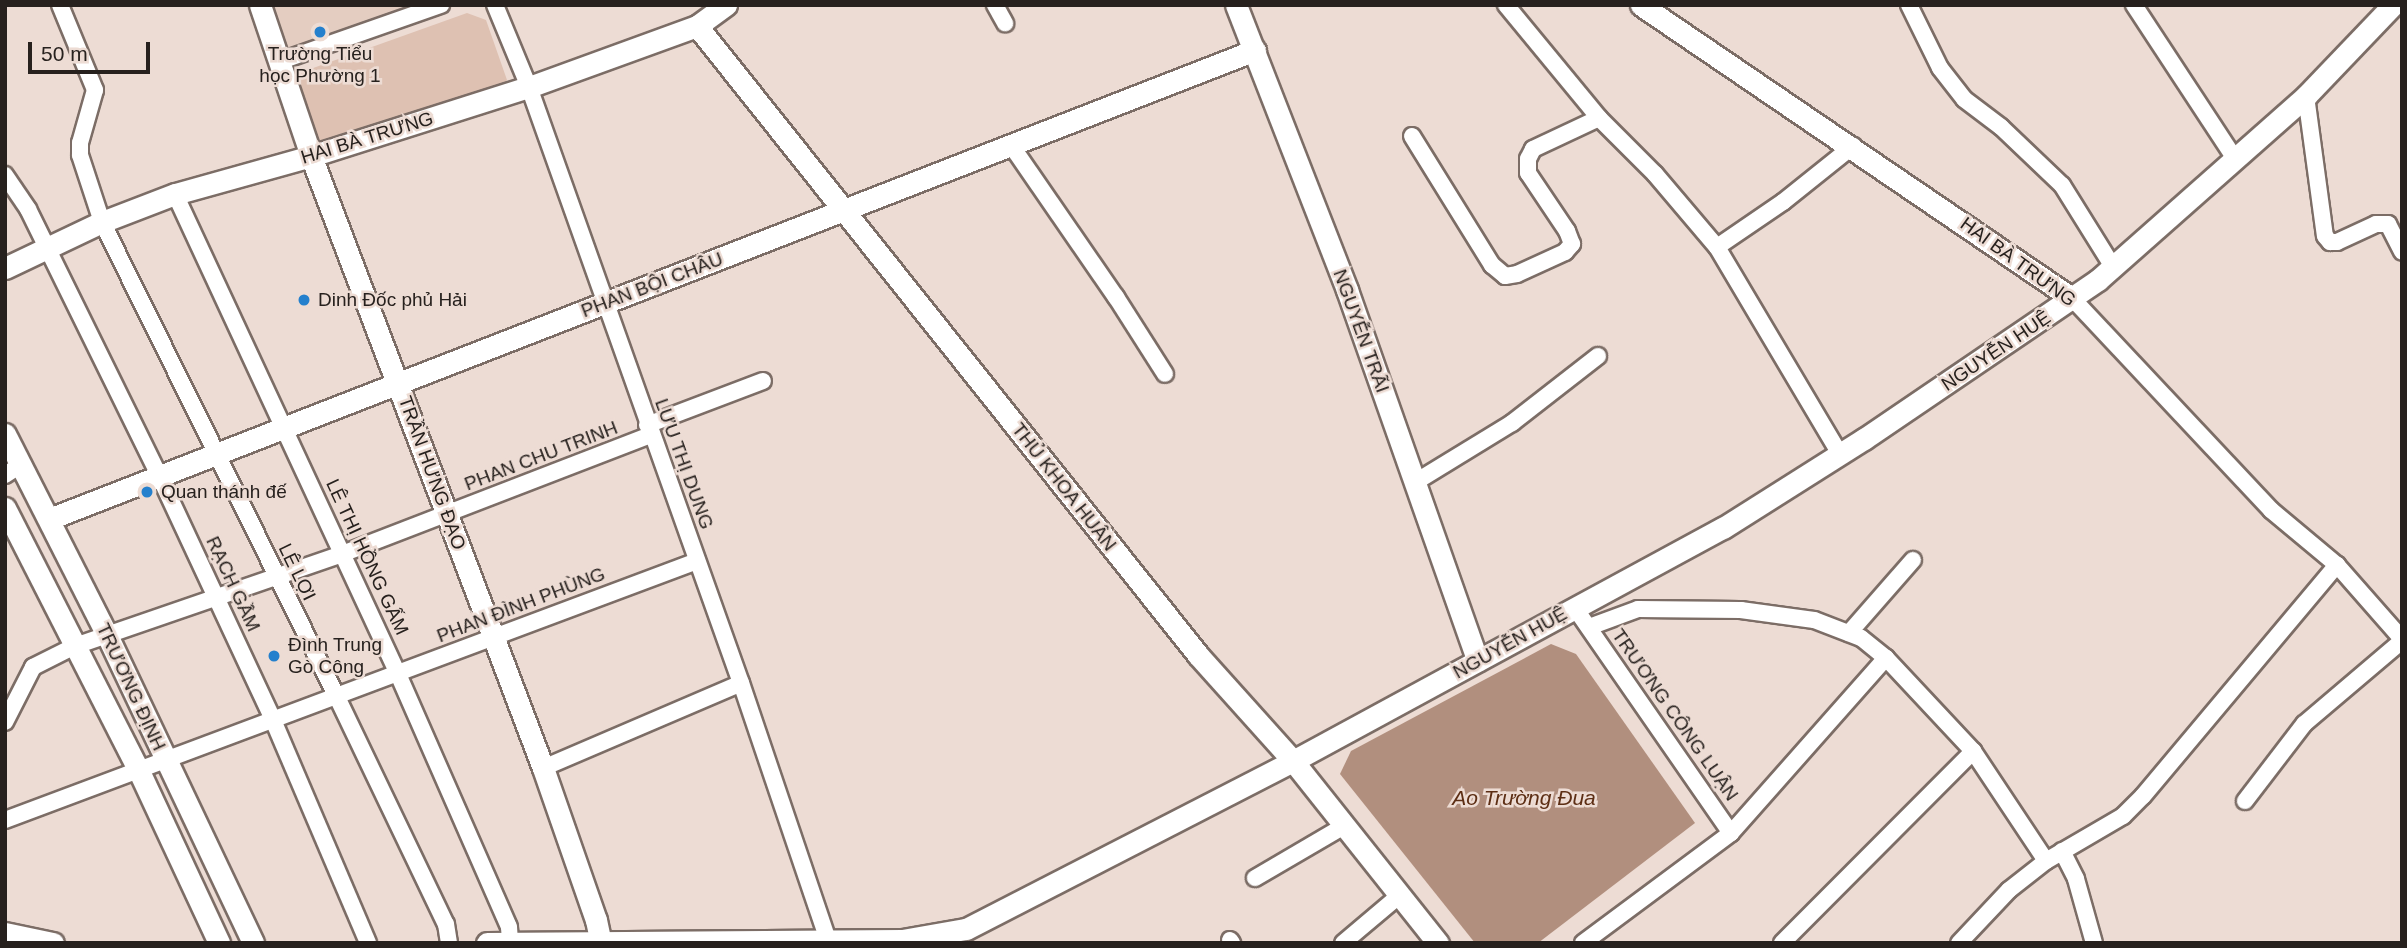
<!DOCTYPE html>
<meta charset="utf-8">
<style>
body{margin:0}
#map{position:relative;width:2407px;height:948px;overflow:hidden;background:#eddcd4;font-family:Arial,sans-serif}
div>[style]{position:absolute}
.built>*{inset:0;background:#e4cdc1}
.green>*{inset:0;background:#dec1b2}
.water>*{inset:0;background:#b18f7e}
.roads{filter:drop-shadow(2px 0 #7c6d66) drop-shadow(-2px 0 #7c6d66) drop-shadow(0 2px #7c6d66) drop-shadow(0 -2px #7c6d66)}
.street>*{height:16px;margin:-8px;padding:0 8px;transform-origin:8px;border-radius:8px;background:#fff}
.secondary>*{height:21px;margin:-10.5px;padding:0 10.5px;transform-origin:10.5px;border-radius:10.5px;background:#fff}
.dots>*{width:19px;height:19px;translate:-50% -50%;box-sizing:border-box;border:4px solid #eddcd4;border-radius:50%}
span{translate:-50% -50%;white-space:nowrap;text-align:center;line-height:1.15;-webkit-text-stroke:5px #eddcd4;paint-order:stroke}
.poi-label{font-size:19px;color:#27211e}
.left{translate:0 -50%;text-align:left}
.street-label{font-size:19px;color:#27211e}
.water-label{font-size:21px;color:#5d2e14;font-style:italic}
.frame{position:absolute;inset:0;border:7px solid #27211e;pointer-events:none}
.scale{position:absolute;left:28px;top:42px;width:122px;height:32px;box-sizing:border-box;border:4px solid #27211e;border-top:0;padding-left:9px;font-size:21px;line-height:24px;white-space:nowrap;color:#27211e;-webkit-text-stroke:5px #eddcd4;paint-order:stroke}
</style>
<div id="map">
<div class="built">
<div style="clip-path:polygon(271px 5px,434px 5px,288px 59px)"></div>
</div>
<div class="green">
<div style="clip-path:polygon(467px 13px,486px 20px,507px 80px,495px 99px,326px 150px,313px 143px,295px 85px,302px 72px)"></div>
</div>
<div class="water">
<div style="clip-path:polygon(1551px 644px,1576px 654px,1695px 823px,1538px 943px,1475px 943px,1340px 774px,1351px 751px)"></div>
</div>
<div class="roads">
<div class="street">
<div style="left:60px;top:5px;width:92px;rotate:67.6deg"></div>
<div style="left:95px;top:90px;width:55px;rotate:105.8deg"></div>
<div style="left:80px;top:143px;width:12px;rotate:90deg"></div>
<div style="left:80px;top:155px;width:71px;rotate:71.8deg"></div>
<div style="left:102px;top:222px;width:530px;rotate:63.68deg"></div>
<div style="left:337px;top:697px;width:252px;rotate:64.4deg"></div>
<div style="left:446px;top:924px;width:19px;rotate:81deg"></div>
<div style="left:495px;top:5px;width:89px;rotate:67.5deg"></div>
<div style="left:529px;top:87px;width:633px;rotate:70.42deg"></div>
<div style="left:741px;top:683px;width:274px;rotate:71.3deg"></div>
<div style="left:995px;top:5px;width:21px;rotate:61deg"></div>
<div style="left:1506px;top:5px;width:146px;rotate:50.5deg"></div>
<div style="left:1599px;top:118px;width:79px;rotate:45deg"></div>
<div style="left:1655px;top:174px;width:96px;rotate:49.7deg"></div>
<div style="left:1717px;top:247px;width:241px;rotate:59.3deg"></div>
<div style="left:1909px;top:5px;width:70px;rotate:63.8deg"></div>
<div style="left:1940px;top:68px;width:39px;rotate:52deg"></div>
<div style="left:1964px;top:99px;width:46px;rotate:37.1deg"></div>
<div style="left:2001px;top:127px;width:84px;rotate:43.6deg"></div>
<div style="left:2062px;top:185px;width:97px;rotate:58.1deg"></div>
<div style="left:2134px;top:5px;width:186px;rotate:56.7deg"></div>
<div style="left:278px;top:62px;width:173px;rotate:-19.3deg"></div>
<div style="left:2306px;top:96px;width:141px;rotate:82.3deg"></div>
<div style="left:2325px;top:236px;width:8px;rotate:50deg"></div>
<div style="left:2330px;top:242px;width:7px"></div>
<div style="left:2337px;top:242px;width:43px;rotate:-24.8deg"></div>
<div style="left:2376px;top:224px;width:12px"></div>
<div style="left:2388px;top:224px;width:31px;rotate:63deg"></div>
<div style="left:1412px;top:136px;width:152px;rotate:58.2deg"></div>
<div style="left:1492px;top:265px;width:17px;rotate:40deg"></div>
<div style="left:1505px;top:276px;width:12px;rotate:-9deg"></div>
<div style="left:1517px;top:274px;width:53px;rotate:-24.6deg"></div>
<div style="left:1565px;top:252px;width:11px;rotate:-49deg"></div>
<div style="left:1572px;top:244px;width:14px;rotate:-111deg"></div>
<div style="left:1567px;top:231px;width:70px;rotate:-123.9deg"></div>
<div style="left:1528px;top:173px;width:14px;rotate:-90deg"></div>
<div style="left:1528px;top:159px;width:11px;rotate:-63deg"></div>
<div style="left:1533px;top:149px;width:73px;rotate:-25.2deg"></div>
<div style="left:1011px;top:145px;width:185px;rotate:55.4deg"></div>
<div style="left:1116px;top:297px;width:91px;rotate:57.5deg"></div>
<div style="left:5px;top:175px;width:41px;rotate:55.9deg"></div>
<div style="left:28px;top:209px;width:297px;rotate:63.8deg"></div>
<div style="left:159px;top:475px;width:270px;rotate:65deg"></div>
<div style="left:273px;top:720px;width:242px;rotate:66.9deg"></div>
<div style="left:175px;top:194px;width:529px;rotate:65.08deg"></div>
<div style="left:398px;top:674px;width:276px;rotate:66.3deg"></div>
<div style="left:509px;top:927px;width:16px;rotate:86deg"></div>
<div style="left:1717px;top:247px;width:80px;rotate:-34.3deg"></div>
<div style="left:1783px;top:202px;width:90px;rotate:-38.7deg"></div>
<div style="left:2073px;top:299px;width:289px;rotate:46.8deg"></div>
<div style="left:2271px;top:510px;width:86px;rotate:39.8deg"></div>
<div style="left:2337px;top:565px;width:98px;rotate:48.7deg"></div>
<div style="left:647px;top:425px;width:124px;rotate:-20.8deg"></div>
<div style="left:5px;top:475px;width:20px;rotate:-33deg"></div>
<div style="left:1414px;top:483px;width:115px;rotate:-31.5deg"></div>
<div style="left:1512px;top:423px;width:109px;rotate:-37.9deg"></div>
<div style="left:1575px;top:608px;width:274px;rotate:55.3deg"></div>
<div style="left:1849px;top:633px;width:97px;rotate:-48.8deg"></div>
<div style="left:1886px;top:658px;width:127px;rotate:46.9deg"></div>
<div style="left:1973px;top:751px;width:132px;rotate:56.4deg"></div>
<div style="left:2046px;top:861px;width:47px;rotate:141.9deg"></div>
<div style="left:2009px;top:890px;width:73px;rotate:133.3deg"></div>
<div style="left:5px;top:722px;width:62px;rotate:-63deg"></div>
<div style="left:33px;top:667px;width:47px;rotate:-26.6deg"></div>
<div style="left:75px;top:646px;width:282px;rotate:-19deg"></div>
<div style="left:342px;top:554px;width:331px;rotate:-21.1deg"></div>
<div style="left:543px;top:768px;width:215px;rotate:-23.2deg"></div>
<div style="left:2245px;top:801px;width:97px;rotate:-52.5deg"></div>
<div style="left:2304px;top:724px;width:128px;rotate:-40.3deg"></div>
<div style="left:5px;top:820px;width:739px;rotate:-20.52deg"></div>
<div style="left:2062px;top:851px;width:31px;rotate:63deg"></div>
<div style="left:2076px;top:879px;width:66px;rotate:74.3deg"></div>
<div style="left:2046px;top:861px;width:89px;rotate:-30.3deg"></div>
<div style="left:2123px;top:816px;width:28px;rotate:-45deg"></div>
<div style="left:2143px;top:796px;width:302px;rotate:-50deg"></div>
<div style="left:1255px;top:878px;width:103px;rotate:-30.3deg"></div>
<div style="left:1230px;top:940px;width:4px;rotate:56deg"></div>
<div style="left:1343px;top:943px;width:75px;rotate:-40.1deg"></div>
<div style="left:1583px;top:943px;width:184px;rotate:-36.6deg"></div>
<div style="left:1731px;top:833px;width:234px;rotate:-48.5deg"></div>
<div style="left:1886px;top:658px;width:32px;rotate:-141deg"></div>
<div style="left:1861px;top:638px;width:50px;rotate:-159deg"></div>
<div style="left:1814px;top:620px;width:74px;rotate:-172.2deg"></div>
<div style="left:1741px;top:610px;width:103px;rotate:-179.4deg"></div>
<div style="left:1638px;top:609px;width:52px;rotate:159.8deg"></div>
<div style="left:1782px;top:943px;width:271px;rotate:-45.1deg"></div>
</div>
<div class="secondary">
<div style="left:260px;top:5px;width:159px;rotate:71.3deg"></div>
<div style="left:311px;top:156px;width:654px;rotate:69.24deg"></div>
<div style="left:543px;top:768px;width:161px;rotate:70.8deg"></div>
<div style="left:596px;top:920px;width:24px;rotate:78deg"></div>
<div style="left:1236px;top:5px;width:306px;rotate:68.7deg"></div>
<div style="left:1347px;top:290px;width:393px;rotate:70.6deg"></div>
<div style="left:1641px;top:5px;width:523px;rotate:34.24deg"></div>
<div style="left:697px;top:26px;width:804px;rotate:51.46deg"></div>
<div style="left:1198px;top:655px;width:142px;rotate:48.1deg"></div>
<div style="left:1293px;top:761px;width:233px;rotate:51.5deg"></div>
<div style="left:5px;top:268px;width:107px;rotate:-25.4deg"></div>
<div style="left:102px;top:222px;width:78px;rotate:-21deg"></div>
<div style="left:175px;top:194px;width:141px;rotate:-15.6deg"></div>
<div style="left:311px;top:156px;width:229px;rotate:-17.6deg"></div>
<div style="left:529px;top:87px;width:179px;rotate:-20deg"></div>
<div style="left:697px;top:26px;width:36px;rotate:-36deg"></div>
<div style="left:5px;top:434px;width:223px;rotate:63.1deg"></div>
<div style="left:106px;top:633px;width:343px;rotate:64.6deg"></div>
<div style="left:5px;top:508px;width:293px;rotate:63deg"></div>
<div style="left:138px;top:769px;width:192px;rotate:65deg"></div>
<div style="left:49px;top:519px;width:1294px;rotate:-21.25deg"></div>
<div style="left:5px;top:933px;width:49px;rotate:11.8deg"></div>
<div style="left:487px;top:943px;width:415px;rotate:-0.4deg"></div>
<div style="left:902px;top:940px;width:65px;rotate:-9.8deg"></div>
<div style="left:966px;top:929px;width:368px;rotate:-27.2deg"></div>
<div style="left:1293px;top:761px;width:489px;rotate:-28.5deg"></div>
<div style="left:1723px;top:528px;width:167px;rotate:-32.3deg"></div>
<div style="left:1864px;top:439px;width:283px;rotate:-34.2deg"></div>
<div style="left:2098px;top:280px;width:278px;rotate:-41.5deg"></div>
<div style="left:2306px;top:96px;width:126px;rotate:-46.3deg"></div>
</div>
</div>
<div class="dots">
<div style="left:320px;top:32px;background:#2480cd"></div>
<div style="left:304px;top:300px;background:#2480cd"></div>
<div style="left:147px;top:492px;background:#2480cd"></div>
<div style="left:274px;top:656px;background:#2480cd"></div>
</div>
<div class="poi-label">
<span style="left:320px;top:65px">Trường Tiểu<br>học Phường 1</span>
<span class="left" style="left:318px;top:300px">Dinh Đốc phủ Hải</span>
<span class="left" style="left:161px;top:492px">Quan thánh đế</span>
<span class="left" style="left:288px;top:656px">Đình Trung<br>Gò Công</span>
</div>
<div class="street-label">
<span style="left:367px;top:138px;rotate:-17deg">HAI BÀ TRƯNG</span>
<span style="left:2018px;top:262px;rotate:36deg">HAI BÀ TRƯNG</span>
<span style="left:652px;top:285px;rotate:-21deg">PHAN BỘI CHÂU</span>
<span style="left:1361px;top:331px;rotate:70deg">NGUYỄN TRÃI</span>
<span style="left:1996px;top:351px;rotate:-34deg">NGUYỄN HUỆ</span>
<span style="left:541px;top:456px;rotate:-21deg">PHAN CHU TRINH</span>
<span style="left:684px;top:464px;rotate:70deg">LƯU THỊ DUNG</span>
<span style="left:432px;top:473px;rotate:70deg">TRẦN HƯNG ĐẠO</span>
<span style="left:1064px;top:487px;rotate:52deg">THỦ KHOA HUÂN</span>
<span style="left:367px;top:557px;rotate:65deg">LÊ THỊ HỒNG GẤM</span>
<span style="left:297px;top:572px;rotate:64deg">LÊ LỢI</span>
<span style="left:233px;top:584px;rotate:65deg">RẠCH GẦM</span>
<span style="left:521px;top:605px;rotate:-21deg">PHAN ĐÌNH PHÙNG</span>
<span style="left:1510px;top:643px;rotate:-29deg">NGUYỄN HUỆ</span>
<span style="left:131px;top:687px;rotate:65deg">TRƯƠNG ĐỊNH</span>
<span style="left:1675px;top:715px;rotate:55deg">TRƯƠNG CÔNG LUẬN</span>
</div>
<div class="water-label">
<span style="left:1524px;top:798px">Ao Trường Đua</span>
</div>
<div class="frame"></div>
<div class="scale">50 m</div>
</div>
